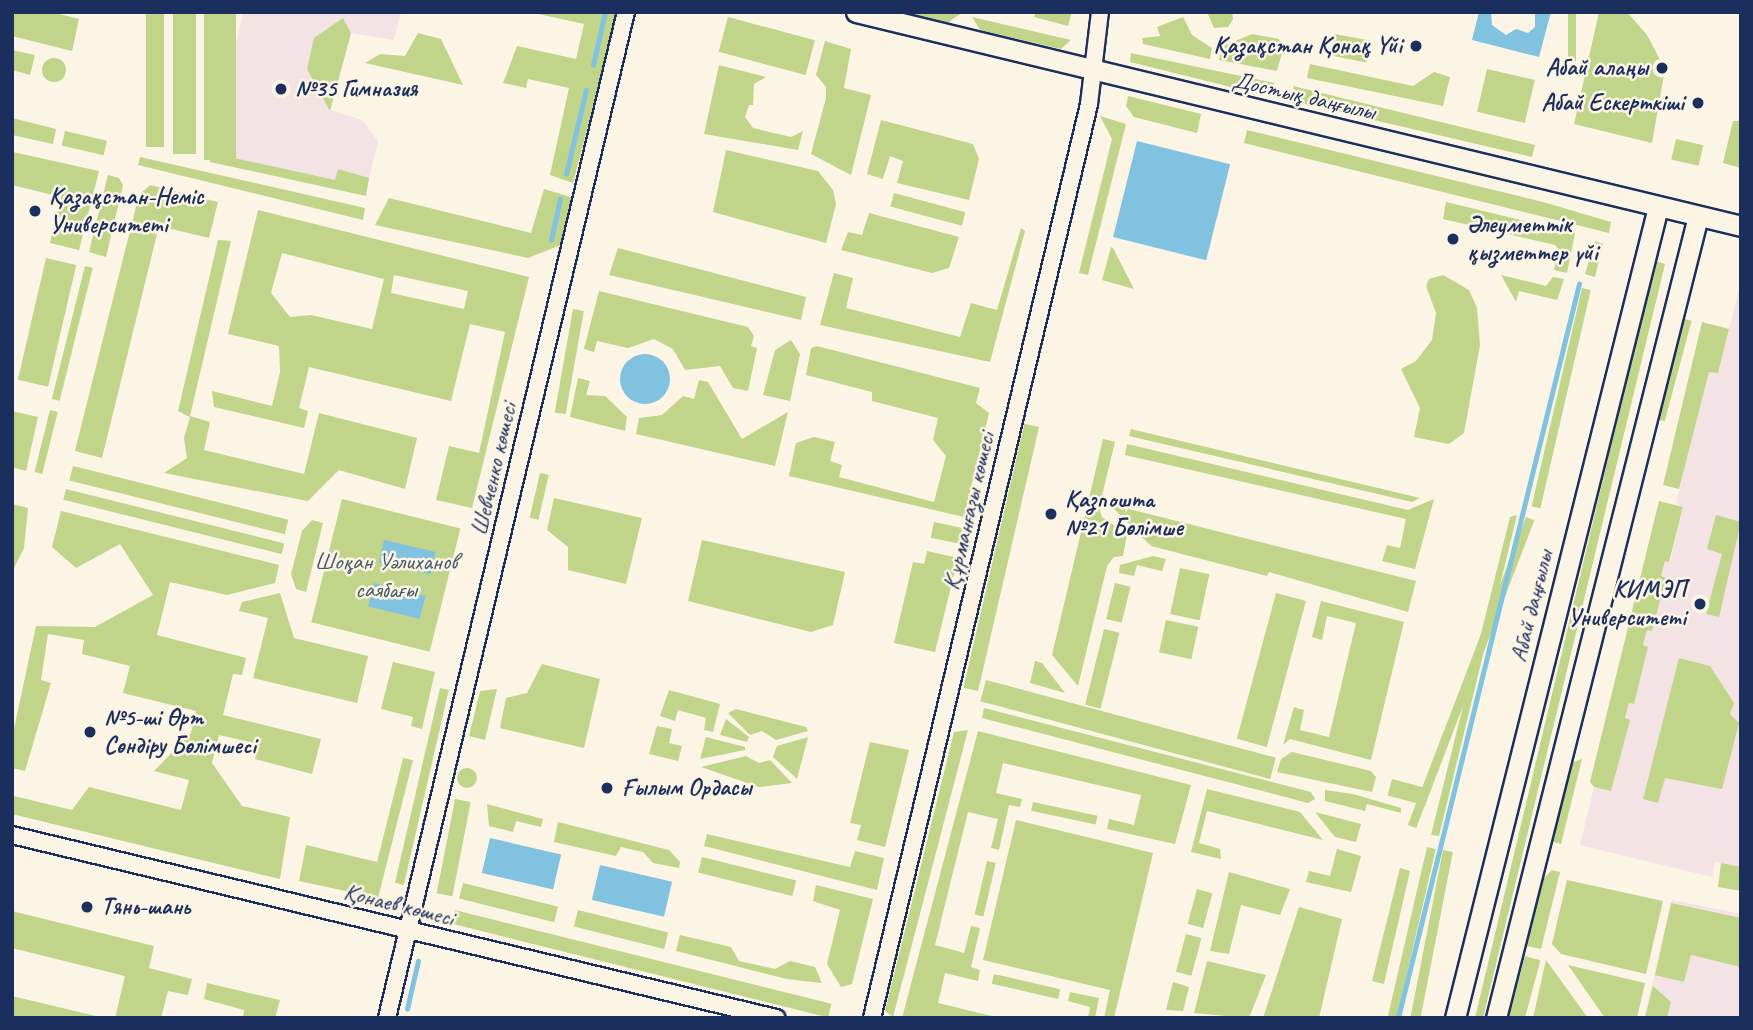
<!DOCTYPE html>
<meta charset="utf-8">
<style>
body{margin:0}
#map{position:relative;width:1753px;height:1030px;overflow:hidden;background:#fcf5e5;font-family:Caveat,sans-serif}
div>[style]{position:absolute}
.built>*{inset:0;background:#f3e3e4}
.green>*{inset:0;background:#c0d48a;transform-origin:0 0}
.round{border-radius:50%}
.water>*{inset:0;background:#81c2e1;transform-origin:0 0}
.stream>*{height:4.5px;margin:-2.25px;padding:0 2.25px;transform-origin:2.25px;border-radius:2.25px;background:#81c2e1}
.roads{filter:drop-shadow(2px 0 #1b2f5e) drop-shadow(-2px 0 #1b2f5e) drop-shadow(0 2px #1b2f5e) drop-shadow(0 -2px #1b2f5e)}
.tertiary>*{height:16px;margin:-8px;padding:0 8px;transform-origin:8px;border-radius:8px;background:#fcf5e5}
.secondary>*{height:19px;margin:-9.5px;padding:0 9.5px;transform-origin:9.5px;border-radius:9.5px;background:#fcf5e5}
.dots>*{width:19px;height:19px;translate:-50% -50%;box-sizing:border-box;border:4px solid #fcf5e5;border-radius:50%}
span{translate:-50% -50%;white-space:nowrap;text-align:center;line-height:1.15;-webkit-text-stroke:5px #fcf5e5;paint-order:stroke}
.poi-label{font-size:24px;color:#1b2f5e;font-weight:700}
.right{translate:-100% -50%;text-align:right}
.left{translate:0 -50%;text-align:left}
.street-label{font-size:24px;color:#1b2f5e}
.park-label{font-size:24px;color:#445869}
.frame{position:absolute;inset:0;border:14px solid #1b2f5e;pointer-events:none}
</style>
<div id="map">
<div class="built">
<div style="clip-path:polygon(243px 12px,401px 12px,394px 40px,351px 33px,330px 110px,362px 120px,378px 141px,367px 188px,212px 153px)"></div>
<div style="clip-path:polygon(1739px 289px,1741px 867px,1715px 862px,1712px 877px,1580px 845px,1594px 787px,1611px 791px,1629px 720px,1625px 719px,1629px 703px,1634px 704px,1648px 647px,1643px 646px,1647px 630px,1652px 631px,1665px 578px,1661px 577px,1665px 561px,1670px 562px,1683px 508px,1676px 502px,1709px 371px,1718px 373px)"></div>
<div style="clip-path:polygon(1672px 900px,1741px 914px,1741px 1018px,1644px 1018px)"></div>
</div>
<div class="green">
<div style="clip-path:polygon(12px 12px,51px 12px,79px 19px,72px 51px,12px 36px)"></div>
<div style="left:146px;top:12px;width:18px;height:135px"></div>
<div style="left:173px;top:12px;width:23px;height:142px"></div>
<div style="left:204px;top:12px;width:32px;height:148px"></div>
<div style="clip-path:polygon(529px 12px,618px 12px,573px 183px,550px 175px,569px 88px,528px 79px,526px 88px,503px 83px,517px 46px,576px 59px,584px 24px)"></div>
<div style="clip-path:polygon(902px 12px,957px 12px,961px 13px,948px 23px)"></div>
<div style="clip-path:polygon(1036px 12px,1072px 12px,1068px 26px,1034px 17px)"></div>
<div style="clip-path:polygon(1207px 12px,1232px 12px,1233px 19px,1228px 27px,1214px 28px)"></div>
<div style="left:1568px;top:12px;width:8px;height:49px"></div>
<div style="clip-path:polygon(1599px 12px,1627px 12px,1647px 35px,1665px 69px,1652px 143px,1574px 124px)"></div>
<div style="left:728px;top:17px;width:90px;height:36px;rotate:15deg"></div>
<div style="clip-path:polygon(972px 17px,1071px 40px,1061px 49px,980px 30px)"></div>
<div style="clip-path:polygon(1183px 17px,1192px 35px,1212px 48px,1210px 59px,1143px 44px,1142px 38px,1160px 36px,1157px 27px)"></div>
<div style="clip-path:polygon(343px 18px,351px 33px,330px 111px,307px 69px,314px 38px)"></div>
<div style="clip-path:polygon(418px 33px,441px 39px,463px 85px,365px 63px,380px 54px,405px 56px)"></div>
<div style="clip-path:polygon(1252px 34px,1279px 39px,1283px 49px,1277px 71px,1219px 60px,1221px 47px)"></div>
<div style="left:1335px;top:34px;width:36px;height:22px;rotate:11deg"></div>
<div style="clip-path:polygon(825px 41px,851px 49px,844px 88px,871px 95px,851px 175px,811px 154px,826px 98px,826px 87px,816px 75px)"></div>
<div style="clip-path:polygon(12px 50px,35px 55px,30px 75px,12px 70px)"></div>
<div style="clip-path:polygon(1131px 53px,1275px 83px,1263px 95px,1130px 62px)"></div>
<div class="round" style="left:42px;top:58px;width:24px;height:24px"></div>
<div style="clip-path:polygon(1310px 64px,1413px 86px,1434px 72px,1450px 77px,1443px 106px,1307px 78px)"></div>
<div style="clip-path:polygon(719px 65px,766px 77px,754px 84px,753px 105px,749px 105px,745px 117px,753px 128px,791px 137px,803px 131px,798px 150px,704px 134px)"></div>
<div style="left:1487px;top:69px;width:49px;height:44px;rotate:13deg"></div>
<div style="clip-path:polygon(1293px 86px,1535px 145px,1532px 157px,1305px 104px,1297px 101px)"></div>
<div style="clip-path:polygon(1128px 96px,1201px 114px,1197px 133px,1134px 117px,1126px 106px)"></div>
<div style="clip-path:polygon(1100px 116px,1126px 124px,1088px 275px,1079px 273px,1112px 139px)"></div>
<div style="clip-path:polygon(12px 118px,56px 129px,53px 144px,12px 135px)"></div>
<div style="clip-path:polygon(881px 120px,973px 144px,979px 159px,969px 200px,897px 183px,903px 161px,890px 156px,883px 179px,867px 174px)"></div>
<div style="clip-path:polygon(1733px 121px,1741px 121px,1741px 168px,1723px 163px)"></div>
<div style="clip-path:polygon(1247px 130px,1543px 202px,1611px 222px,1609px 233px,1244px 143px)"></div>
<div style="left:65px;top:131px;width:43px;height:15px;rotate:13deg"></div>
<div style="left:1676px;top:139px;width:28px;height:21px;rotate:13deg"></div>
<div style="clip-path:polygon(726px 150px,818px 171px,833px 190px,836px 204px,826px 243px,713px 212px)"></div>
<div style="clip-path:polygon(13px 152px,99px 171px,79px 250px,50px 243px,61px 197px,12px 185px)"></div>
<div style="clip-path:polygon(211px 153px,335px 180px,338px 169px,369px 178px,366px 196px,210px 162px)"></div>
<div style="clip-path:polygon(140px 157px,365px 208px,363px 220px,138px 165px)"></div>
<div style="clip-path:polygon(108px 175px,119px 178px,123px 185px,106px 257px,89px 252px)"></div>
<div style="clip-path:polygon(150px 185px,218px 202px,209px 238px,159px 226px,102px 458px,75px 451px,139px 195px)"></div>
<div style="clip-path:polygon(544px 189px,574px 198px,561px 245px,528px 258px,375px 225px,389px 198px,531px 233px)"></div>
<div style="left:894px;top:193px;width:74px;height:14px;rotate:15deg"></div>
<div style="clip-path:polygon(1446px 202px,1575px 233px,1567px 273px,1554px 270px,1559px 250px,1555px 245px,1443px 219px)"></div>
<div style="clip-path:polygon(evenodd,258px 210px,529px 277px,472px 508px,436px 500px,449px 446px,479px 453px,505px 332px,470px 324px,451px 401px,309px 367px,299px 408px,308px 411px,304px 428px,214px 407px,212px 391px,272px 406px,280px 372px,279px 346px,228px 334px,258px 210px,282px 253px,384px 279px,372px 329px,311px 315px,290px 317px,271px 293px,282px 253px,258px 210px,394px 275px,468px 291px,464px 309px,391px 293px,394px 275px)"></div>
<div style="clip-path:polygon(869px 213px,959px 237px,949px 268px,932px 273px,841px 250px,848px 232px,862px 235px)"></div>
<div style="clip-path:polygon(1021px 228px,1025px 231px,990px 362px,820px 325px,834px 273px,853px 278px,846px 308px,960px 337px,971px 303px,997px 310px)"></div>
<div style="clip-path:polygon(218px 240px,231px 241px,190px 416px,210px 422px,204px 450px,304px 474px,319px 413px,417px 438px,405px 489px,339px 470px,308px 501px,164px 473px,187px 458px,184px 438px,190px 417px,178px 411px)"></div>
<div style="clip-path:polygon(1595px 241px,1603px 244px,1595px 277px,1585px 274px)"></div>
<div style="clip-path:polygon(1111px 247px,1113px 248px,1134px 289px,1102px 280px)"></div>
<div style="clip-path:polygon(618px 248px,806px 297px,801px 320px,609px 275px)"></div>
<div style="left:46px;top:258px;width:31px;height:125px;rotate:13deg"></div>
<div style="clip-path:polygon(1655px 261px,1665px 264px,1483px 1018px,1475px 1018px)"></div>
<div style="left:85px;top:266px;width:8px;height:137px;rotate:14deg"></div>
<div style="clip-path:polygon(1443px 275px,1469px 290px,1477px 308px,1480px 345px,1464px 433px,1449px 444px,1414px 437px,1420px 408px,1401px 369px,1416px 361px,1432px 340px,1436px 313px,1426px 286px,1429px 279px)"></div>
<div style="clip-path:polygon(1501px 275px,1546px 286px,1553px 277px,1564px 279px,1557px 300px,1519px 291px,1516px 302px)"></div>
<div style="left:1582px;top:288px;width:9px;height:224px;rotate:13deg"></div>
<div style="clip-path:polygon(599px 291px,748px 327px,754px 336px,751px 346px,757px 348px,748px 391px,733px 388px,720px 366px,685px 370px,673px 349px,654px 339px,628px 348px,597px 341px,594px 352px,584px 349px)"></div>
<div style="left:573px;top:309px;width:11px;height:105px;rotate:10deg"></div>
<div style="left:1681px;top:318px;width:11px;height:104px;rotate:15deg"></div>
<div style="clip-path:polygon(1702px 322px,1729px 329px,1718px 373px,1709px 372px,1679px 489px,1663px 485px)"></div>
<div style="clip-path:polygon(791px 340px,800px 354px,790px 401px,763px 395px,775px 350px)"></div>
<div style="clip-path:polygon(817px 346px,980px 388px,976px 403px,989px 413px,964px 517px,789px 476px,796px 443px,814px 437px,835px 442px,830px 461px,842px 465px,839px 477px,934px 502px,946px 456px,933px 440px,938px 418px,872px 401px,872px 392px,806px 375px,811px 348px)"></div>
<div style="clip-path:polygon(578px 378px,590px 381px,586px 395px,605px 396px,627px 417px,625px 431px,570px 417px)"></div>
<div style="clip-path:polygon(699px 380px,708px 382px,742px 439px,788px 412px,775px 466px,636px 434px,639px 418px,662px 415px,683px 396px,694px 399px)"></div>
<div style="left:50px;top:410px;width:8px;height:64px;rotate:14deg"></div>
<div style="clip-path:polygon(12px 411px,38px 417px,26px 471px,12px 467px)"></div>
<div style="left:1039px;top:427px;width:271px;height:15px;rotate:103deg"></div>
<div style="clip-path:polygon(1131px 429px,1420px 498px,1412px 502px,1129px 436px)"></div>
<div style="clip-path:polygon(1103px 439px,1115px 442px,1099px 508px,1102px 517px,1127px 534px,1123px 556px,1114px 557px,1107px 566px,1078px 686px,1052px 655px)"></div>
<div style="clip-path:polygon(1127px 444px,1408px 510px,1434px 499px,1415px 569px,1382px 561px,1387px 545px,1400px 548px,1406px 519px,1125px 455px)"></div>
<div style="left:73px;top:466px;width:222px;height:15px;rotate:14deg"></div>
<div style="left:540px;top:473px;width:9px;height:46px;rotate:13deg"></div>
<div style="left:66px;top:489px;width:225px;height:11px;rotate:14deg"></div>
<div style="clip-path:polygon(554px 498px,642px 518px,626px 584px,568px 570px,568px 547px,547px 530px)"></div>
<div style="left:342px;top:499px;width:122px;height:127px;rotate:14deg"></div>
<div style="clip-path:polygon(1659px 501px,1683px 507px,1669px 562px,1665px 561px,1661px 576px,1666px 578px,1652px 631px,1647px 630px,1643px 645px,1648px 647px,1634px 704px,1629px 703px,1625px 718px,1630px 720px,1611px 791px,1594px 787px,1590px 782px)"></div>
<div style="clip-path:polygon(12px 504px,28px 508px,24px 548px,12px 572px)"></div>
<div style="clip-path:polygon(1109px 504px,1416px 581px,1408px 612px,1269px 572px,1267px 576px,1151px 546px)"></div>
<div style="clip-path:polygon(61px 511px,279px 565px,275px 583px,227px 595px,170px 582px,157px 635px,246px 658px,242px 675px,233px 674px,223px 715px,321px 739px,312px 774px,255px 759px,258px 744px,219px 735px,212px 763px,242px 806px,290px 817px,280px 879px,12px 814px,14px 796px,72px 810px,89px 787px,181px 810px,189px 780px,154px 771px,191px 733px,196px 711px,123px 693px,130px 666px,82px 654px,84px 640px,48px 634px,41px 680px,51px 683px,25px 771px,12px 768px,12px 738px,36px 626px,95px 627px,153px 595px,120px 544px,76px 568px,52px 547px)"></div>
<div style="clip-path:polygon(1517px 515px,1439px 836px,1431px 835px,1510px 517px)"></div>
<div style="clip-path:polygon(1716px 515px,1741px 522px,1719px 617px,1706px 614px,1722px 554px,1707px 549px)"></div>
<div style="left:1526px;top:517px;width:9px;height:330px;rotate:21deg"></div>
<div style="clip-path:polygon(312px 520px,323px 523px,306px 592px,296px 589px,291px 574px,302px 531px)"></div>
<div style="left:934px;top:522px;width:29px;height:16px;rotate:12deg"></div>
<div style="clip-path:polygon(702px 540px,845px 572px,833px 625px,811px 632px,688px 601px)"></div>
<div style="clip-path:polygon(927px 551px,958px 558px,935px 652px,894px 643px,913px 562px,924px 564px)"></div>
<div style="clip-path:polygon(1153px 556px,1166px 559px,1162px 571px,1137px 565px,1134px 576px,1119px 573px,1120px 565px)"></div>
<div style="left:1180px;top:568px;width:30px;height:47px;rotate:12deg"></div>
<div style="left:1115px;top:583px;width:16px;height:37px;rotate:14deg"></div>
<div style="clip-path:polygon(280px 593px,294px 638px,368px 656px,357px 703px,253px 678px,268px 618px,239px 611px,242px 602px)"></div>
<div style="left:1276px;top:593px;width:31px;height:151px;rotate:15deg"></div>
<div style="clip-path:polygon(1321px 601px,1404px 622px,1371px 760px,1290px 739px,1283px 745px,1294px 707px,1304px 710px,1300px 730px,1329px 737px,1356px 623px,1327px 616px,1322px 640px,1312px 637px)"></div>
<div style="left:1166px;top:620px;width:33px;height:33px;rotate:12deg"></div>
<div style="left:1104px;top:629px;width:16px;height:78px;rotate:14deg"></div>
<div style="clip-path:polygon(1679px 658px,1710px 666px,1734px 703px,1730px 714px,1739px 723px,1722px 789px,1665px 778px,1658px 803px,1643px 799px)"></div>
<div style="clip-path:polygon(1035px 661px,1042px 663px,1065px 693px,1030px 683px)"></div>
<div style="clip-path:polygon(393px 662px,435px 672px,422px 729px,411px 726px,413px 717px,381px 709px)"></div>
<div style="clip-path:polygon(542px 664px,600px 679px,584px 748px,500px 728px,506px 698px,527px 693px)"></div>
<div style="left:986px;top:680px;width:300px;height:22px;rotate:15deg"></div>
<div style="left:440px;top:688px;width:9px;height:200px;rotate:13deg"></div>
<div style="clip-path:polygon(497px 689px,485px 740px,469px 736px,480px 691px)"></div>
<div style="clip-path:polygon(669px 690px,720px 704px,713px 732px,704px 730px,706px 718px,678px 710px,675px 721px,660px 716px)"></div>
<div style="clip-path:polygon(984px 708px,1311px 792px,1315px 799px,1308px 803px,982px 718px)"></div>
<div style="clip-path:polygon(736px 709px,806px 727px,808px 731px,776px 740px,762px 731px,750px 735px,728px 713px)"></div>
<div style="clip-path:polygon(726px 719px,749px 737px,747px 742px,720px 735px)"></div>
<div style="clip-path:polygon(657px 726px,672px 729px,669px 743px,682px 746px,678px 761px,649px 754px)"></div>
<div style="clip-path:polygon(968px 730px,893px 1017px,885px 1011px,954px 732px)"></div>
<div style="clip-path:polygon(978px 731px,1191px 785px,1175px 844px,1107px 829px,1109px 819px,1134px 825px,1141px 795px,1003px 763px,996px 793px,1022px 799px,1020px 807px,1009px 805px,999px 850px,991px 848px,998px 819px,968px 812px,935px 945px,964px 953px,971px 926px,980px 928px,971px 967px,980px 970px,978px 981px,945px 973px,938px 1003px,1000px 1018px,902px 1018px)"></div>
<div style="clip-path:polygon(706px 737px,745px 747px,745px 750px,700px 759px)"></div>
<div style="clip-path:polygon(808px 737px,797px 779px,773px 757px,777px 746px)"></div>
<div style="clip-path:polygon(870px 742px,909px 750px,885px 847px,857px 840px,861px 825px,850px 823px)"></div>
<div style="clip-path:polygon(1292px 752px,1371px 771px,1376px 777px,1372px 792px,1277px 772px,1281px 759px)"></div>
<div style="clip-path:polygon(746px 756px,759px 763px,770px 760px,792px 783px,759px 787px,701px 767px)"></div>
<div style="clip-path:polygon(403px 758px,413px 760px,378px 898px,299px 881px,306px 845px,377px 862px)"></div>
<div style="clip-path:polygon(1582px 759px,1561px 844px,1553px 842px,1571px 763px)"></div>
<div class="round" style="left:457px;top:768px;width:20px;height:20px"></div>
<div style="left:1392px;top:779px;width:39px;height:17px;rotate:15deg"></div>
<div style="clip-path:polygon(1207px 789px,1300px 812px,1323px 840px,1207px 811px,1199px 843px,1220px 849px,1221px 859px,1191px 852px)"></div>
<div style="clip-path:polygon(1325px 790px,1353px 794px,1401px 808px,1401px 813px,1367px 804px,1365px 811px,1325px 801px)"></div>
<div style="left:455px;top:799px;width:16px;height:96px;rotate:11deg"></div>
<div style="left:1033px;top:802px;width:66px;height:9px;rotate:12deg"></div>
<div style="clip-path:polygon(487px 804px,543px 819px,541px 827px,516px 821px,513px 832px,489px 826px)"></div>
<div style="clip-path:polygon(1315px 812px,1361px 824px,1356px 842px,1335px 837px)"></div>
<div style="clip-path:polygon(1016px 820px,1153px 853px,1114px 1018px,1104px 1018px,1110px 990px,983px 960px)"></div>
<div style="clip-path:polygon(558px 822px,669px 850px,680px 862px,679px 868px,653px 863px,643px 852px,621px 847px,616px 856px,554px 842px)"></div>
<div style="clip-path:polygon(707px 834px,850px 867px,855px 851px,884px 858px,877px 890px,704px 846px)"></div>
<div style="left:1427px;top:847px;width:9px;height:176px;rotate:13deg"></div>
<div style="clip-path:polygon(1337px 849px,1361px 856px,1351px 892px,1306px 882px,1309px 871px,1330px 876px)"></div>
<div style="left:1443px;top:850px;width:10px;height:173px;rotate:11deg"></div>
<div style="left:702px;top:857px;width:97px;height:16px;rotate:14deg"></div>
<div style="left:987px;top:861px;width:9px;height:55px;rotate:13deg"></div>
<div style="clip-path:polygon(1721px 863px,1741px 867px,1741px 891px,1718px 887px)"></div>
<div style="clip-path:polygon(1400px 868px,1410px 871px,1384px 984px,1372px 981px)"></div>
<div style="clip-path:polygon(1552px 870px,1560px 872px,1541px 949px,1527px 946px,1542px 880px)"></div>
<div style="clip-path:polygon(1229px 872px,1290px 889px,1280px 915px,1241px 905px,1229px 954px,1210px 951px)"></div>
<div style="clip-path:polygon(1567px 880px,1663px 901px,1646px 974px,1561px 954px,1552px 944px)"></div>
<div style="left:463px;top:883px;width:98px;height:16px;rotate:14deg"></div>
<div style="clip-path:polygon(816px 885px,873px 899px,852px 984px,841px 987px,827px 964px,840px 910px,813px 901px)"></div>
<div style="left:1197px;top:889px;width:16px;height:36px;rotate:15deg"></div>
<div style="clip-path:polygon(1671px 903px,1741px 918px,1741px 967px,1691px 955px,1684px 982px,1655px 975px)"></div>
<div style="clip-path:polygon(1299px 907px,1342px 919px,1319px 1018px,1263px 1018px)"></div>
<div style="left:455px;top:910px;width:388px;height:14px;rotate:14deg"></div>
<div style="left:578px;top:910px;width:93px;height:17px;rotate:14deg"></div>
<div style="clip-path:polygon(12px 911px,154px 946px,149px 968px,192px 979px,188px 995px,168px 991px,161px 1018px,115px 1018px,125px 976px,12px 948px)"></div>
<div style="left:1186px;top:934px;width:16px;height:39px;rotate:15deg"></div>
<div style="clip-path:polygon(680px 935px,731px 947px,739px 961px,775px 969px,790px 961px,815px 967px,822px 983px,787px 979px,676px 951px)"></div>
<div style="left:1525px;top:956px;width:16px;height:64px;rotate:15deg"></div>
<div style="clip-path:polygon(1546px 960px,1588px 1018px,1533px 1018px)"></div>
<div style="clip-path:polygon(1207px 961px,1266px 975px,1249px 1018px,1194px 1013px)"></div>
<div style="clip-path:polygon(1568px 965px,1645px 983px,1637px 1018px,1605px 1018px)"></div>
<div style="left:994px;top:974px;width:68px;height:10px;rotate:13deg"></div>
<div style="clip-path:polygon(1173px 982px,1189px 987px,1183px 1011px,1166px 1010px)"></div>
<div style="clip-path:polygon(207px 983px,280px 1000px,275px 1018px,243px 1018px,244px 1010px,204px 999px)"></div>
<div style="clip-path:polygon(1653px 986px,1671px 1002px,1667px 1018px,1645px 1018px)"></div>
<div style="clip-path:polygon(1070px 992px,1099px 998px,1095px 1018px,1088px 1018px,1090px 1007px,1068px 1001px)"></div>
<div style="clip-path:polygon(12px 996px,100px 1017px,105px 1018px,12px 1018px)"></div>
</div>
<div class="water">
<div style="clip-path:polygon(1479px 12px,1491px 14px,1492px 25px,1506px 35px,1516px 29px,1528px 33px,1535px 27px,1535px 12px,1551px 12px,1539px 57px,1472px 40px)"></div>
<div style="left:1137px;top:141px;width:96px;height:99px;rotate:14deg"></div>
<div class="round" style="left:620px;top:354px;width:50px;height:50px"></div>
<div style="left:384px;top:540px;width:53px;height:23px;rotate:13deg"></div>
<div style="left:374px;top:583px;width:53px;height:24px;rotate:14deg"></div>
<div style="left:490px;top:838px;width:73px;height:36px;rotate:13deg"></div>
<div style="left:600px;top:865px;width:74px;height:36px;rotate:13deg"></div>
</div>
<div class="stream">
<div style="left:593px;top:65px;width:54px;rotate:-77.2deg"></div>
<div style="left:566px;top:174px;width:86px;rotate:-76.6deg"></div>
<div style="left:551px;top:240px;width:42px;rotate:-77.6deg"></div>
<div style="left:407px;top:1009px;width:49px;rotate:-77.1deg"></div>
<div style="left:1398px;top:1018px;width:756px;rotate:-76.15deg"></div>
</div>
<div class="roads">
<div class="tertiary">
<div style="left:12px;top:835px;width:786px;rotate:13.47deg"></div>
<div style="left:387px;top:1018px;width:1034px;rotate:-76.64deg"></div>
<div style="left:872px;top:1018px;width:939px;rotate:-76.64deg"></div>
<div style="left:1089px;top:104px;width:93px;rotate:-83.2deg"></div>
</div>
<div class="secondary">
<div style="left:856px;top:12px;width:911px;rotate:13.59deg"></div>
<div style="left:1455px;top:1018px;width:836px;rotate:-75.95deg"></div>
<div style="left:1496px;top:1018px;width:827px;rotate:-75.86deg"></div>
</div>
</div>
<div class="dots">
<div style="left:1416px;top:46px;background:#1b2f5e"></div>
<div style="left:1662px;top:68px;background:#1b2f5e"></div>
<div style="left:281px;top:89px;background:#1b2f5e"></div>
<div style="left:1698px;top:103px;background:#1b2f5e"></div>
<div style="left:35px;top:211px;background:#1b2f5e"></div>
<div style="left:1453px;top:239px;background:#1b2f5e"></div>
<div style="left:1051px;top:514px;background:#1b2f5e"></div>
<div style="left:1700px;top:604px;background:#1b2f5e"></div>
<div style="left:90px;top:732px;background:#1b2f5e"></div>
<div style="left:607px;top:788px;background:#1b2f5e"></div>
<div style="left:87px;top:907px;background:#1b2f5e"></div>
</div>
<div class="poi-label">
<span class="right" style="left:1402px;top:46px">Қазақстан Қонақ Үйі</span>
<span class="right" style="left:1648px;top:68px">Абай алаңы</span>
<span class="left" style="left:295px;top:89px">№35 Гимназия</span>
<span class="right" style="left:1684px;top:103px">Абай Ескерткіші</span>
<span class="left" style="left:49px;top:211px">Қазақстан-Неміс<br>Университеті</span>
<span class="left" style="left:1467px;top:239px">Әлеуметтік<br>қызметтер үйі</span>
<span class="left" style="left:1065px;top:514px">Қазпошта<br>№21 Бөлімше</span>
<span class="right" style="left:1686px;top:604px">КИМЭП<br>Университеті</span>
<span class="left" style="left:104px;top:732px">№5-ші Өрт<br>Сөндіру Бөлімшесі</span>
<span class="left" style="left:621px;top:788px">Ғылым Ордасы</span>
<span class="left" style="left:101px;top:907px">Тянь-шань</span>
</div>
<div class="street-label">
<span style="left:1304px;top:96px;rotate:13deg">Достық даңғылы</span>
<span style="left:494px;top:469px;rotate:-77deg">Шевченко көшесі</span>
<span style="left:969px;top:511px;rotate:-77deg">Құрманғазы көшесі</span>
<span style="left:1532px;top:606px;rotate:-76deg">Абай даңғылы</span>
<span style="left:399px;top:905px;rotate:14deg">Қонаев көшесі</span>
</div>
<div class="park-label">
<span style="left:386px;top:576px">Шоқан Уәлиханов<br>саябағы</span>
</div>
<div class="frame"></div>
</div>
